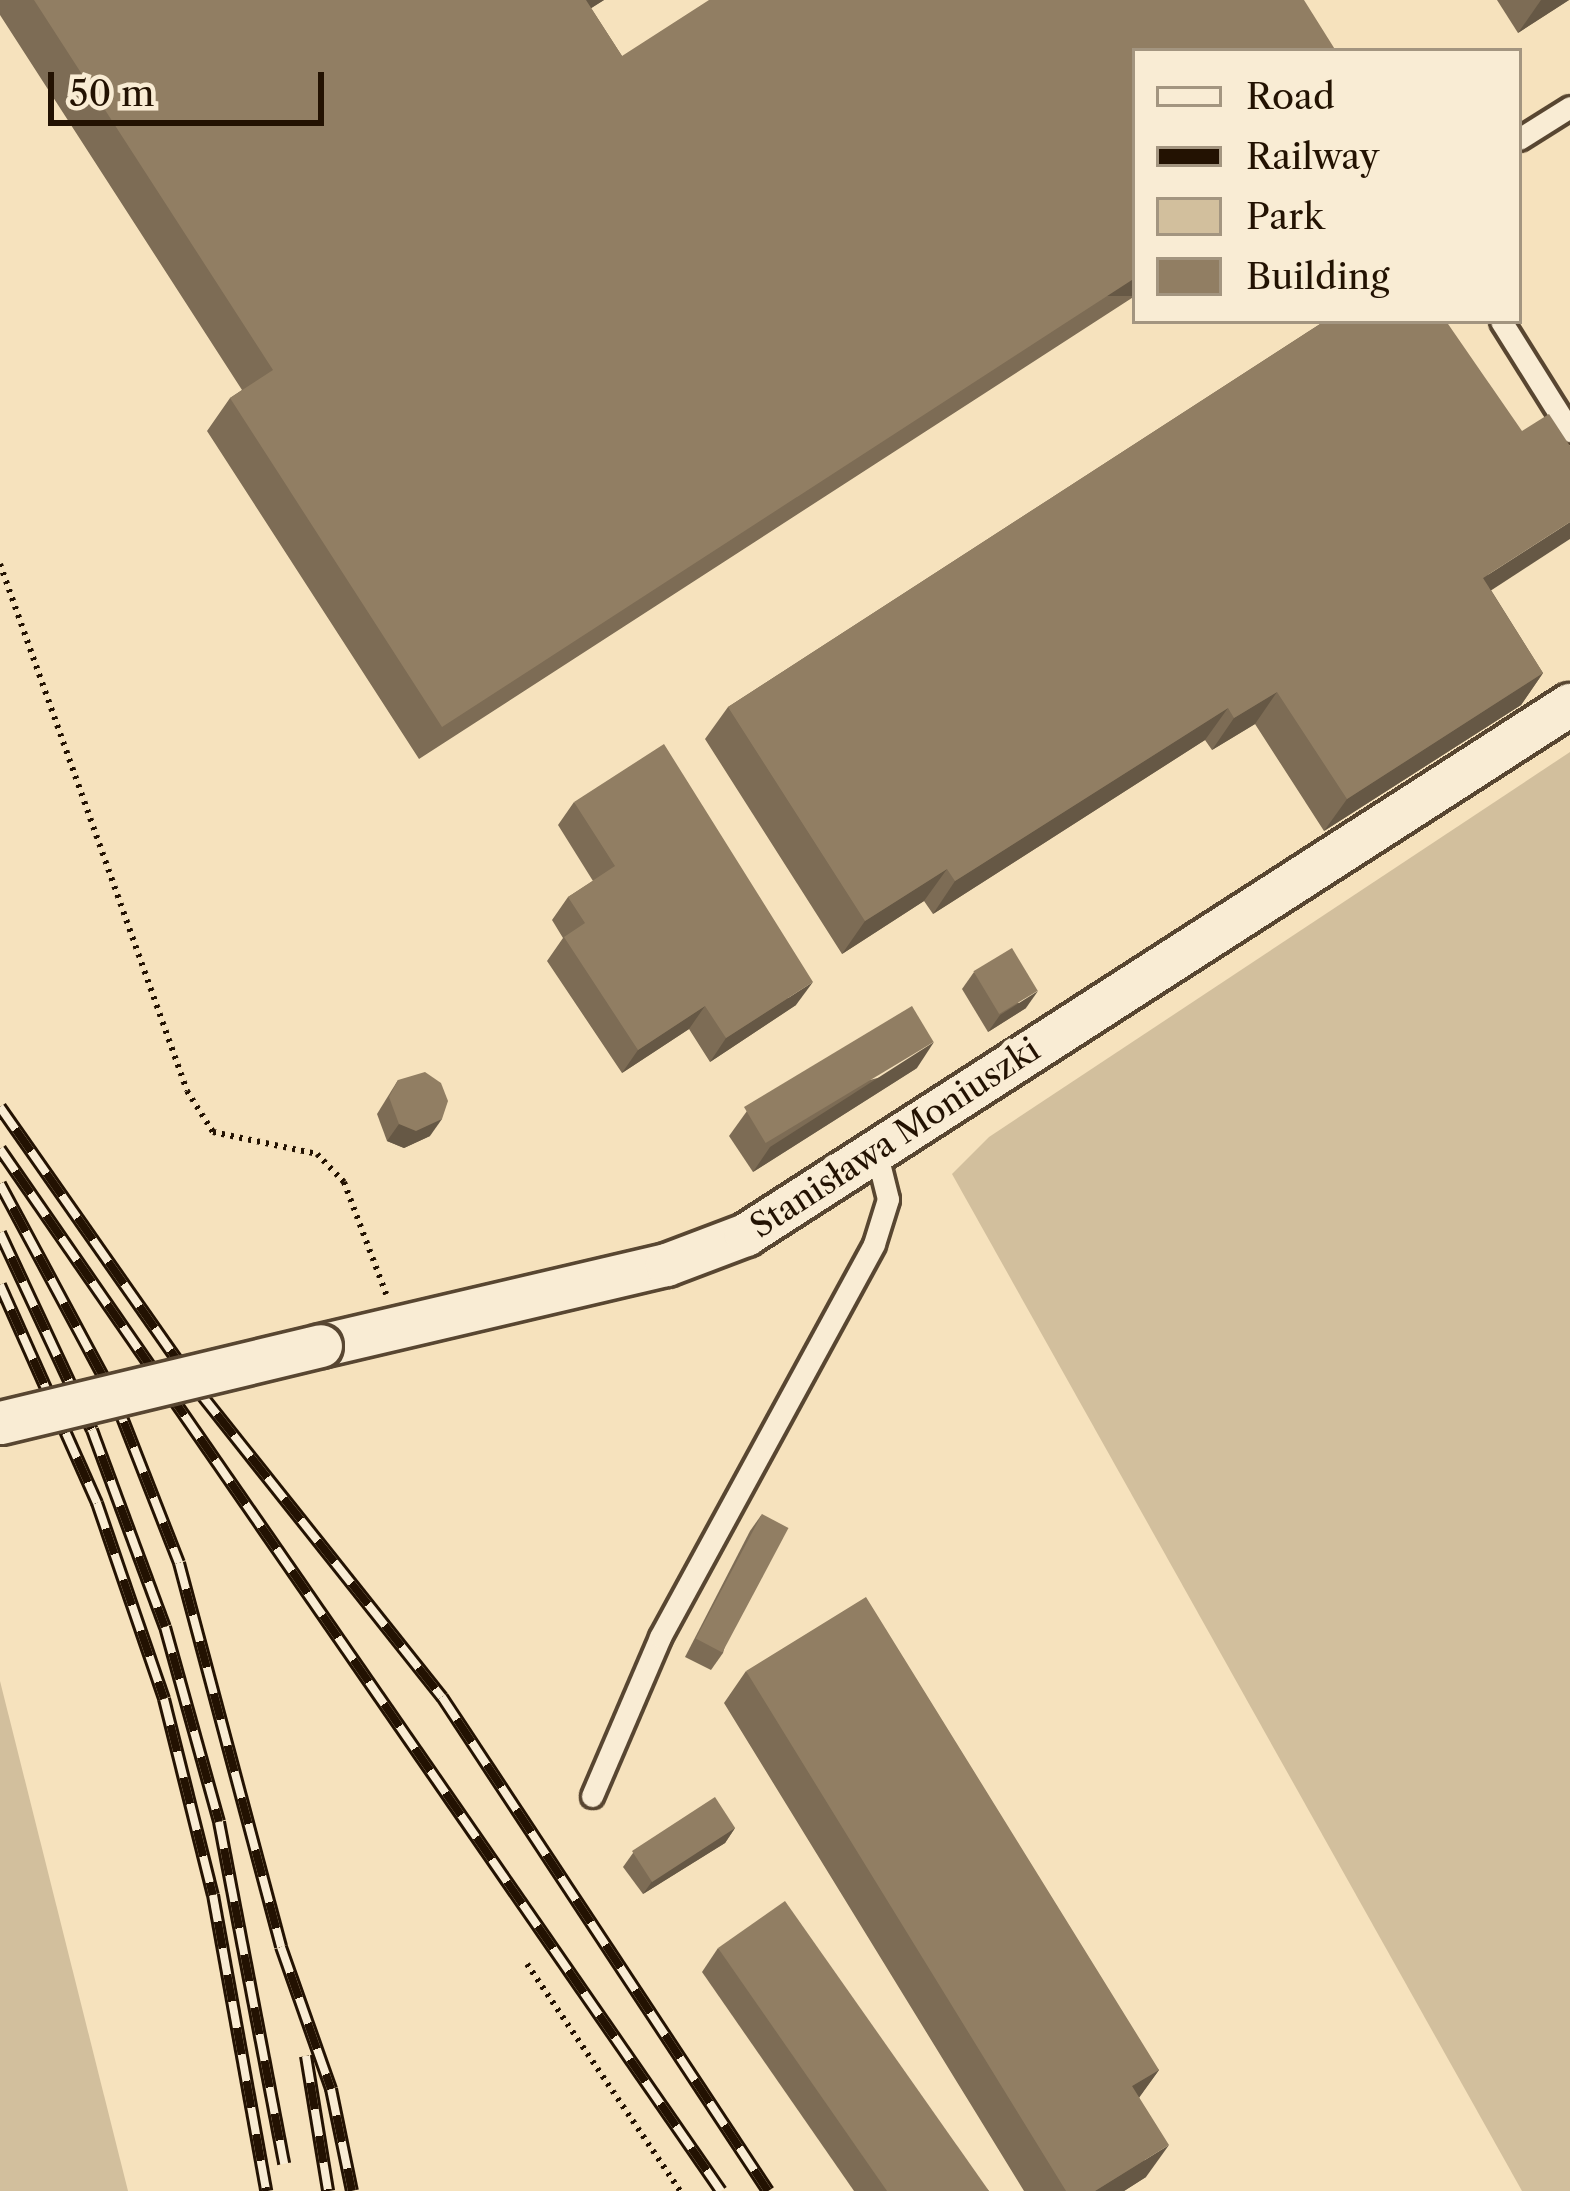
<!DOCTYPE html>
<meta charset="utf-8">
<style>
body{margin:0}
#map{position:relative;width:1570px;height:2191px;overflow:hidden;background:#f6e2bd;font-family:"Libre Caslon Text",serif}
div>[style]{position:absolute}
.green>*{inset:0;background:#d2bf9d}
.path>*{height:6px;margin-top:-3px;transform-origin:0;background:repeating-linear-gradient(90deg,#231202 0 3px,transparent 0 9px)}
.roads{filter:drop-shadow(3px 0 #584631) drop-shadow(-3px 0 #584631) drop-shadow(0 3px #584631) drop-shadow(0 -3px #584631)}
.lane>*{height:21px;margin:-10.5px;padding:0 10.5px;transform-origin:10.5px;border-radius:10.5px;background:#f9ecd4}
.street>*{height:42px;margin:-21px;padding:0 21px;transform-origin:21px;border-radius:21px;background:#f9ecd4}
.rail>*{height:14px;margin-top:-7px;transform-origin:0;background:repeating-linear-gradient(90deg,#f9ecd4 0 27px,#231202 0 54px);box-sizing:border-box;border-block:3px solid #231202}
.bridges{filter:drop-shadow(3px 0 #584631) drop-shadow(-3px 0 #584631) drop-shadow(0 3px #584631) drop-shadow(0 -3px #584631)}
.street-bridge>*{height:42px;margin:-21px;padding:0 21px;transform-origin:21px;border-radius:21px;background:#f9ecd4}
.wall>*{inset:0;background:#7d6c55}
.shaded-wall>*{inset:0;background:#665845;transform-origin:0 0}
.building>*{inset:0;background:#917e63;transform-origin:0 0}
span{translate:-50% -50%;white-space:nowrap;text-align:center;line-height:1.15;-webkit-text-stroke:10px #f9ecd4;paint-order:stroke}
.street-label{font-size:33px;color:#231202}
.legend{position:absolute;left:1132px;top:48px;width:390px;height:276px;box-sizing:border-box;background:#f9ecd4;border:3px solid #a39580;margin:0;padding:15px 21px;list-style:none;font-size:36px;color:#231202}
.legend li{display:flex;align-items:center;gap:24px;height:60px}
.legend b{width:60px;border:3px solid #a39580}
.scale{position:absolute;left:48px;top:72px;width:276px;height:54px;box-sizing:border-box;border:6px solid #231202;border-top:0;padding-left:15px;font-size:36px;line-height:42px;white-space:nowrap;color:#231202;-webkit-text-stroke:9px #f9ecd4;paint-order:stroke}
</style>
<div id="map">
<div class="green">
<div style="clip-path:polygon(1570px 752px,1570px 2191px,1522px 2191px,952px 1174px,989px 1137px)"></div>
<div style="clip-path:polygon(0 1681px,128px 2191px,0 2191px)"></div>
</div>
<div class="path">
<div style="left:0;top:564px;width:559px;rotate:70.46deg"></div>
<div style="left:187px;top:1091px;width:49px;rotate:57.6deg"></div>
<div style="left:213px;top:1132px;width:106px;rotate:11.9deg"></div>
<div style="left:317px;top:1154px;width:39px;rotate:46deg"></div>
<div style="left:344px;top:1182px;width:120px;rotate:69.4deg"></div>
<div style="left:527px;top:1964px;width:274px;rotate:56deg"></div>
</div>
<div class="roads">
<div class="lane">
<div style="left:1519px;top:139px;width:60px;rotate:-32.1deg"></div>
<div style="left:1501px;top:321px;width:130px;rotate:57.9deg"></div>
<div style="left:592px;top:1796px;width:173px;rotate:-66.8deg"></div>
<div style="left:660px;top:1637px;width:447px;rotate:-61.4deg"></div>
<div style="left:874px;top:1244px;width:47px;rotate:-72.7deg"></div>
<div style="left:888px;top:1199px;width:49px;rotate:-104deg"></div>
</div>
<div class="street">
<div style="left:321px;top:1346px;width:355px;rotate:-13.2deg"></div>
<div style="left:667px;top:1265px;width:85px;rotate:-20.8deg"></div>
<div style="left:746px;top:1235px;width:980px;rotate:-32.75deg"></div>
</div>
</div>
<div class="rail">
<div style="left:0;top:1107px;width:349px;rotate:55deg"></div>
<div style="left:200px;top:1393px;width:389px;rotate:51.5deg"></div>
<div style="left:442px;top:1697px;width:592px;rotate:56.58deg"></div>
<div style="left:0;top:1149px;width:1267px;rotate:55.32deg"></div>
<div style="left:0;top:1184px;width:242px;rotate:61.8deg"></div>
<div style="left:114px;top:1397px;width:178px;rotate:68.6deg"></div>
<div style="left:179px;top:1563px;width:397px;rotate:75.1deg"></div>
<div style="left:281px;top:1947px;width:151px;rotate:70.6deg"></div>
<div style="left:331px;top:2089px;width:104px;rotate:78.4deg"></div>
<div style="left:0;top:1233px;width:217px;rotate:65deg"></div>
<div style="left:92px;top:1430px;width:210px;rotate:69.7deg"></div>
<div style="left:165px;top:1627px;width:202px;rotate:74.5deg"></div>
<div style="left:219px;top:1822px;width:348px;rotate:79.2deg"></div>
<div style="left:0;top:1285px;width:239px;rotate:66deg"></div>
<div style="left:97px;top:1503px;width:207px;rotate:71.1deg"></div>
<div style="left:164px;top:1699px;width:202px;rotate:76deg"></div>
<div style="left:213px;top:1895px;width:301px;rotate:79.8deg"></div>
<div style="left:306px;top:2056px;width:137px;rotate:80.7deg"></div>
</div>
<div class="bridges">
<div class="street-bridge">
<div style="left:1px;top:1423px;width:329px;rotate:-13.5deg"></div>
</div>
</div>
<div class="wall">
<div style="clip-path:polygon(0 0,604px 0,591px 8px,622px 56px,1135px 51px,1135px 296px,419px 759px,207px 431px,230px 398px,242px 390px,0 15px)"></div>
<div style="clip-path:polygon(1497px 0,1569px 0,1518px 33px)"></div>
<div style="clip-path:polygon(1318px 321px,1446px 321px,1491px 590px,1543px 673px,1521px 705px,1324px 831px,1255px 724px,1212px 750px,1205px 740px,933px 914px,924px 901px,842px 954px,705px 739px,728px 707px,1320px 324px)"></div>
<div style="clip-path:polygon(574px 802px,796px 1005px,710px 1062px,689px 1029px,622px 1073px,547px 961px,563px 938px,552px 920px,568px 897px,593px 881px,558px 825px)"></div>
<div style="clip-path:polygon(974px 972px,1026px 1008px,988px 1032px,962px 989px)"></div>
<div style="clip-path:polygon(917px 1068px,753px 1172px,729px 1136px,747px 1111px)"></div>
<div style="clip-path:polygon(398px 1080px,430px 1136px,404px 1148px,387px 1141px,377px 1114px)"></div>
<div style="clip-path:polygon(762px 1514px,723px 1653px,711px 1670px,685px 1657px,750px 1531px)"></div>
<div style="clip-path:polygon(746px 1671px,1159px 2070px,1139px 2097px,1146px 2177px,1124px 2191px,1024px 2191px,724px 1703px)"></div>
<div style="clip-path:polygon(735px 1828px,725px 1843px,643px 1894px,623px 1867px,633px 1853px)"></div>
<div style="clip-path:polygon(718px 1948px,989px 2191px,854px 2191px,702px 1972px)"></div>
</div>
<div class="shaded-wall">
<div style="clip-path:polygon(580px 0,604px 0,560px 28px)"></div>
<div style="clip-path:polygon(1541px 0,1569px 0,1518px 33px)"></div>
<div style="left:1135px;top:278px;width:18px;height:826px;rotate:90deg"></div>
<div style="clip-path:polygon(1570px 522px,1570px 539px,1461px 610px,1483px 578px)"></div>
<div style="clip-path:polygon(1543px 673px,1521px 705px,1324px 831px,1347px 799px)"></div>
<div style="clip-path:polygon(1277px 692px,1255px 724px,1212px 750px,1234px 718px)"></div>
<div style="clip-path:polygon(1228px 708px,1205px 740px,933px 914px,955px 881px)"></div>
<div style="clip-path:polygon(947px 869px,924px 901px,842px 954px,865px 921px)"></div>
<div style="clip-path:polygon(813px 982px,796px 1005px,710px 1062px,726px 1038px)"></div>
<div style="clip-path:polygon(1038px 991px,1026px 1008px,988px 1032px,1000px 1015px)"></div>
<div style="clip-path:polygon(705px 1006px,689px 1029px,622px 1073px,638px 1050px)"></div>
<div style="clip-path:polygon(934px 1042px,917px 1068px,753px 1172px,770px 1147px)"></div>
<div style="clip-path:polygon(442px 1119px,430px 1136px,404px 1148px,387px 1141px,399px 1124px)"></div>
<div style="clip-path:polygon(735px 1828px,725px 1843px,643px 1894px,653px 1880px)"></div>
<div style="clip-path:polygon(1159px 2070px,1136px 2102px,1132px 2086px)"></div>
<div style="clip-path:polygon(1169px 2145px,1146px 2177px,1124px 2191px,1095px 2191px)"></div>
</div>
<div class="building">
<div style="clip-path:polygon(34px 0,586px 0,622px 56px,709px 0,1304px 0,1336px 51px,1135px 51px,1135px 278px,442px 727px,230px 398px,273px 370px)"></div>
<div style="clip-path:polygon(1325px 321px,1446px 321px,1522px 431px,1549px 414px,1570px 446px,1570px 522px,1483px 578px,1543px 673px,1347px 799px,1277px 692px,1234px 718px,1228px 708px,955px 881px,947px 869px,865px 921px,728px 707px)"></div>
<div style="clip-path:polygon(664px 744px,813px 982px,726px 1038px,705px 1006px,638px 1050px,564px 937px,585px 923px,568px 897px,615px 866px,574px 802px)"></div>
<div style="left:1012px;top:948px;width:50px;height:45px;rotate:59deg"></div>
<div style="left:912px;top:1006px;width:42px;height:196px;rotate:59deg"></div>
<div style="clip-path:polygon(425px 1072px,441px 1083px,448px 1101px,442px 1119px,416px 1131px,399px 1124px,389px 1097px,398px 1080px)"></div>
<div style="left:762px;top:1514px;width:30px;height:141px;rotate:28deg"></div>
<div style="clip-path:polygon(866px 1597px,1159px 2070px,1132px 2086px,1169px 2145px,1095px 2191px,1066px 2191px,746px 1671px)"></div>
<div style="left:715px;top:1797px;width:37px;height:99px;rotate:57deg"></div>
<div style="clip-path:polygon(785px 1901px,989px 2191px,887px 2191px,718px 1948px)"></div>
</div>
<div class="street-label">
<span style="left:895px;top:1138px;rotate:-33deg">Stanisława Moniuszki</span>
</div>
<ul class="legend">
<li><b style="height:15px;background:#f9ecd4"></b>Road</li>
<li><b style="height:15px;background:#231202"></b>Railway</li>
<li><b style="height:33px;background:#d2bf9d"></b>Park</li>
<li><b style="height:33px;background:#917e63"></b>Building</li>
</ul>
<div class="scale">50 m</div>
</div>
